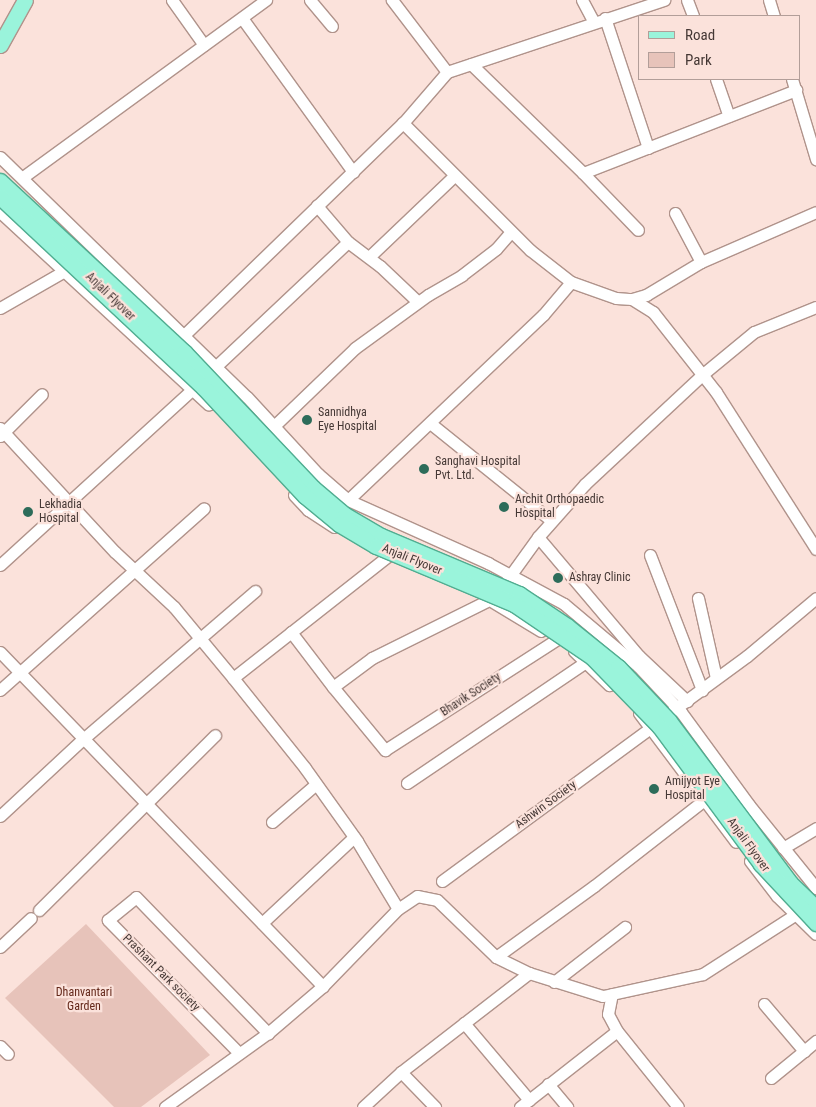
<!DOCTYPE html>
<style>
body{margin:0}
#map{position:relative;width:816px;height:1107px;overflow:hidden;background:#fbe2db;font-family:"Roboto Condensed",sans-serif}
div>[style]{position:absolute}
.green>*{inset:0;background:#e7c3ba}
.roads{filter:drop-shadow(1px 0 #b0938b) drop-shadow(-1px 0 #b0938b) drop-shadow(0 1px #b0938b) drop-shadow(0 -1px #b0938b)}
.minor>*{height:11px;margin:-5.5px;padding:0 5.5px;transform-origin:5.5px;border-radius:5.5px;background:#fff}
.major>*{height:15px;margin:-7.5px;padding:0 7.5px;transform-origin:7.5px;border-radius:7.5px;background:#9af4db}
.bridges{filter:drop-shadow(1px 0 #51ad91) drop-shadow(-1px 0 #51ad91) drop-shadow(0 1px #51ad91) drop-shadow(0 -1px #51ad91)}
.major-bridge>*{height:15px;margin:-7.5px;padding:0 7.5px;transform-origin:7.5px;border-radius:7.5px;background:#9af4db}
.dots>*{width:14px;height:14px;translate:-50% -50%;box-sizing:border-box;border:2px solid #fbe2db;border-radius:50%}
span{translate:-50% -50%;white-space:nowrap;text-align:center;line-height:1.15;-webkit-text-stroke:4.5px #fbe2db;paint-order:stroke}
.street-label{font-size:12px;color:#453835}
.poi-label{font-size:12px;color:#453835}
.left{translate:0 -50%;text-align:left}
.park-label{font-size:12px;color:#64281a}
.legend{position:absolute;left:638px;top:15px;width:162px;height:65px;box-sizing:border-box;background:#fbe2db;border:1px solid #b29e99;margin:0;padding:6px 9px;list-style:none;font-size:15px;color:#453835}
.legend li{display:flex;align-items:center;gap:10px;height:25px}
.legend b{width:25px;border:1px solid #b29e99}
</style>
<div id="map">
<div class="green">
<div style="clip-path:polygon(86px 924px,210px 1055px,141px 1107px,114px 1107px,5px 998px)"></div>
</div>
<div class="roads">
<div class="minor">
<div style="left:172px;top:0;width:55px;rotate:54.6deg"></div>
<div style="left:310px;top:0;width:34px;rotate:50deg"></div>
<div style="left:582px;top:0;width:24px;rotate:62deg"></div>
<div style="left:687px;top:0;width:17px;rotate:69deg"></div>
<div style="left:769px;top:0;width:17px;rotate:73deg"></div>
<div style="left:242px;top:18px;width:190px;rotate:54.2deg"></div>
<div style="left:605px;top:18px;width:137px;rotate:71.7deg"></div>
<div style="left:471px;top:64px;width:156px;rotate:44.2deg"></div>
<div style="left:583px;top:173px;width:229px;rotate:-21.3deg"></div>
<div style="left:447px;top:72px;width:229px;rotate:-18.4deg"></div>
<div style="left:716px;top:79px;width:39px;rotate:71deg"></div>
<div style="left:792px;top:79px;width:84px;rotate:73.3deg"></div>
<div style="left:0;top:157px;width:344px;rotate:44.2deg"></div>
<div style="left:247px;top:397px;width:105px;rotate:47.3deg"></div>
<div style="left:318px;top:474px;width:40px;rotate:41deg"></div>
<div style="left:348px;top:500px;width:154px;rotate:24.2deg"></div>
<div style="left:488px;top:563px;width:86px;rotate:28.3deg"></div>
<div style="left:564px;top:604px;width:97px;rotate:40deg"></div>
<div style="left:638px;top:666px;width:63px;rotate:46.9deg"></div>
<div style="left:681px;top:712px;width:115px;rotate:53.8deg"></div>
<div style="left:749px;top:805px;width:107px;rotate:51.1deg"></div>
<div style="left:583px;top:173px;width:79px;rotate:46deg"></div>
<div style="left:23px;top:177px;width:301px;rotate:-36.1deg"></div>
<div style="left:0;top:212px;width:284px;rotate:42.7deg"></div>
<div style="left:675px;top:213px;width:55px;rotate:62deg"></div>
<div style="left:348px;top:242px;width:40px;rotate:37deg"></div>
<div style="left:380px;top:266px;width:52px;rotate:43.5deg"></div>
<div style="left:369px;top:257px;width:117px;rotate:-43.6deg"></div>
<div style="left:571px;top:282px;width:48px;rotate:19.6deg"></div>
<div style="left:616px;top:298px;width:16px;rotate:4deg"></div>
<div style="left:632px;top:299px;width:25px;rotate:32deg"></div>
<div style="left:653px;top:312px;width:102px;rotate:51.8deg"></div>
<div style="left:716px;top:392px;width:186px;rotate:57.5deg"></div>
<div style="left:632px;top:299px;width:15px;rotate:-16deg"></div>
<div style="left:646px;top:295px;width:64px;rotate:-31deg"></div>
<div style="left:701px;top:262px;width:125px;rotate:-23.5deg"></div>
<div style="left:0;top:308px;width:76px;rotate:-29.9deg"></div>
<div style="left:183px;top:336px;width:306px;rotate:-44.1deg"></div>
<div style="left:403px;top:123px;width:67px;rotate:-49.2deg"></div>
<div style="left:447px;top:72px;width:91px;rotate:-127.4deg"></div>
<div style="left:211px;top:371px;width:188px;rotate:-43.3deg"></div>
<div style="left:348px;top:242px;width:48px;rotate:-130.7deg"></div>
<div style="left:430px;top:423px;width:156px;rotate:38.8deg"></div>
<div style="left:274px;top:426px;width:112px;rotate:-43.9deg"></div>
<div style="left:355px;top:348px;width:90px;rotate:-36deg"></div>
<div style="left:428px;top:295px;width:39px;rotate:-30deg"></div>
<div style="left:462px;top:275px;width:43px;rotate:-37.4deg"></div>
<div style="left:496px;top:249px;width:23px;rotate:-49deg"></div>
<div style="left:0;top:428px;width:169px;rotate:47.2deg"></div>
<div style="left:115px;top:552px;width:81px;rotate:43deg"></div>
<div style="left:174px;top:607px;width:92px;rotate:50.3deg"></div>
<div style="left:233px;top:678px;width:115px;rotate:51.3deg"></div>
<div style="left:305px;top:768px;width:90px;rotate:54.5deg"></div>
<div style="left:357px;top:841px;width:79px;rotate:58.9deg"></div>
<div style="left:0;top:436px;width:59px;rotate:-45deg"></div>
<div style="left:294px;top:495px;width:21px;rotate:47deg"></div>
<div style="left:308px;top:510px;width:31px;rotate:33deg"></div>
<div style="left:348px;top:500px;width:269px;rotate:-43.5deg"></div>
<div style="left:543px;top:315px;width:43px;rotate:-49.7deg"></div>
<div style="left:571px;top:282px;width:52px;rotate:-142deg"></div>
<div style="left:530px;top:250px;width:180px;rotate:-135deg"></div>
<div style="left:538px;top:537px;width:156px;rotate:49.7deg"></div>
<div style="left:639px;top:656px;width:66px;rotate:43.2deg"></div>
<div style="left:650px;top:555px;width:145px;rotate:68.9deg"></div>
<div style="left:0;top:565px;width:268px;rotate:-42.4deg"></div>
<div style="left:507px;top:580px;width:53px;rotate:-54.2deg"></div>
<div style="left:538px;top:537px;width:71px;rotate:-48.4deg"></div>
<div style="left:585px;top:484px;width:161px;rotate:-43deg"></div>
<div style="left:703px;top:374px;width:66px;rotate:-39.5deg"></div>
<div style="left:754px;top:332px;width:67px;rotate:-22deg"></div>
<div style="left:698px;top:598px;width:82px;rotate:77.3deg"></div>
<div style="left:493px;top:602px;width:56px;rotate:31.1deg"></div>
<div style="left:291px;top:632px;width:69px;rotate:52.6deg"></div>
<div style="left:333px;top:687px;width:49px;rotate:-36.6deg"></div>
<div style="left:372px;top:658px;width:131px;rotate:-26.4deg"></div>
<div style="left:489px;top:600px;width:8px;rotate:-45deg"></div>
<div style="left:574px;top:651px;width:49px;rotate:44.2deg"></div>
<div style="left:0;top:652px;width:465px;rotate:46deg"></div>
<div style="left:233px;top:678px;width:196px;rotate:-38.2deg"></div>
<div style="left:333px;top:687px;width:82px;rotate:50.5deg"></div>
<div style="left:385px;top:750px;width:203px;rotate:-32.8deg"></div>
<div style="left:0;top:690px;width:273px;rotate:-41.7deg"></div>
<div style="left:672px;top:711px;width:93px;rotate:-36.3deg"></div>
<div style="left:747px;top:656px;width:90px;rotate:-40deg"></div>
<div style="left:639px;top:713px;width:161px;rotate:53.1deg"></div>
<div style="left:407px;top:783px;width:216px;rotate:-34.1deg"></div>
<div style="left:0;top:816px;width:113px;rotate:-42.9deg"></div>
<div style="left:83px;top:739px;width:227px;rotate:-40.7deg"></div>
<div style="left:272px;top:822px;width:58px;rotate:-40.8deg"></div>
<div style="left:783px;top:848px;width:39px;rotate:-31deg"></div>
<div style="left:750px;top:861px;width:44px;rotate:52.4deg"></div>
<div style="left:777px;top:896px;width:54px;rotate:44.3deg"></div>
<div style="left:442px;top:881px;width:265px;rotate:-36.3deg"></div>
<div style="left:39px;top:910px;width:248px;rotate:-44.8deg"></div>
<div style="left:262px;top:923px;width:126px;rotate:-43.1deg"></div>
<div style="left:0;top:947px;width:42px;rotate:-43.1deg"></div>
<div style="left:496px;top:957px;width:121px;rotate:-35.9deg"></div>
<div style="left:594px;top:886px;width:140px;rotate:-38deg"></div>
<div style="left:554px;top:982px;width:90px;rotate:-37.8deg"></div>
<div style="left:764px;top:1004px;width:62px;rotate:49.6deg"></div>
<div style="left:804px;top:1051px;width:16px;rotate:-40deg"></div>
<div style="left:464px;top:1023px;width:101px;rotate:49.8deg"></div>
<div style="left:617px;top:1031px;width:97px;rotate:51.2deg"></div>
<div style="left:0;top:1046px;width:11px;rotate:45deg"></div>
<div style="left:239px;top:1053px;width:187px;rotate:-134.6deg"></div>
<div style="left:108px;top:920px;width:36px;rotate:-39deg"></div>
<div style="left:136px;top:897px;width:190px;rotate:45.9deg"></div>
<div style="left:401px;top:1072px;width:49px;rotate:45.8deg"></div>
<div style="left:771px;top:1078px;width:43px;rotate:-39.3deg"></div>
<div style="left:548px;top:1084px;width:30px;rotate:50deg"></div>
<div style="left:165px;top:1107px;width:127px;rotate:-35.7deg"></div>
<div style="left:268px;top:1033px;width:72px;rotate:-40.5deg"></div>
<div style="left:323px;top:986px;width:107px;rotate:-45.8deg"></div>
<div style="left:398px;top:909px;width:23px;rotate:-34deg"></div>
<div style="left:417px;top:896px;width:20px;rotate:11deg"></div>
<div style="left:437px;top:900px;width:82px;rotate:44deg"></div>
<div style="left:496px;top:957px;width:37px;rotate:26deg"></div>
<div style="left:529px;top:973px;width:77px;rotate:17.3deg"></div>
<div style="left:603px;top:996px;width:102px;rotate:-12.4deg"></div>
<div style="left:703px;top:974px;width:111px;rotate:-32.8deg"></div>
<div style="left:363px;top:1107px;width:52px;rotate:-42.6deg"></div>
<div style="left:401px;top:1072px;width:162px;rotate:-37.7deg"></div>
<div style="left:520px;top:1107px;width:123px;rotate:-38.1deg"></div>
<div style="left:617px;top:1031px;width:19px;rotate:-118deg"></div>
<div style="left:608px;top:1014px;width:20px;rotate:-79deg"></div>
</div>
<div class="major">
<div style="left:0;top:45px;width:51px;rotate:-60.9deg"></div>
</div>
</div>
<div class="bridges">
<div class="major-bridge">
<div style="left:0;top:181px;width:251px;rotate:42.9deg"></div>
<div style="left:184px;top:352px;width:187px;rotate:46.5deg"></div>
<div style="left:313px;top:488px;width:42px;rotate:40.2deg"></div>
<div style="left:345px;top:515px;width:42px;rotate:30.3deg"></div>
<div style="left:381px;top:536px;width:150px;rotate:22.8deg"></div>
<div style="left:519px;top:594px;width:58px;rotate:33.7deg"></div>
<div style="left:567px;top:626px;width:65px;rotate:38.8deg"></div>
<div style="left:618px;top:667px;width:74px;rotate:46.6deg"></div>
<div style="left:669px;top:721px;width:202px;rotate:53.2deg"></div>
<div style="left:790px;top:883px;width:36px;rotate:44deg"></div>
<div style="left:0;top:197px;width:278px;rotate:43.1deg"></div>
<div style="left:203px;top:387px;width:149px;rotate:46.9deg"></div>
<div style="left:305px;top:496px;width:44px;rotate:39.5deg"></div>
<div style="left:339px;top:524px;width:43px;rotate:30.7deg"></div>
<div style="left:376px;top:546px;width:150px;rotate:22.8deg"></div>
<div style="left:514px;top:604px;width:94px;rotate:34.2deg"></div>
<div style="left:592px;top:657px;width:98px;rotate:45.8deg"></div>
<div style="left:660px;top:727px;width:170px;rotate:53.6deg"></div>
<div style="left:761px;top:864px;width:81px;rotate:47deg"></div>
</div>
</div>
<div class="dots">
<div style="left:307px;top:420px;background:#2d6c5a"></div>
<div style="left:424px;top:469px;background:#2d6c5a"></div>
<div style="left:504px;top:507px;background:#2d6c5a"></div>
<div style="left:28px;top:512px;background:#2d6c5a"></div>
<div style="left:558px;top:578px;background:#2d6c5a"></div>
<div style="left:654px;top:789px;background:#2d6c5a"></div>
</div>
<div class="street-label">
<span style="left:110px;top:297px;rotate:44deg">Anjali Flyover</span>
<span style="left:412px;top:560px;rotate:22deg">Anjali Flyover</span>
<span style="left:471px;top:695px;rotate:-33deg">Bhavik Society</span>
<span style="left:546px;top:805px;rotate:-36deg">Ashwin Society</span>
<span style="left:748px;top:845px;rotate:54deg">Anjali Flyover</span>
<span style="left:161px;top:973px;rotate:45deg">Prashant Park society</span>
</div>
<div class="poi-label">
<span class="left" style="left:318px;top:420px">Sannidhya<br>Eye Hospital</span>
<span class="left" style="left:435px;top:469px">Sanghavi Hospital<br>Pvt. Ltd.</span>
<span class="left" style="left:515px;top:507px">Archit Orthopaedic<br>Hospital</span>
<span class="left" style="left:39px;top:512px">Lekhadia<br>Hospital</span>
<span class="left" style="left:569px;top:578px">Ashray Clinic</span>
<span class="left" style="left:665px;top:789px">Amijyot Eye<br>Hospital</span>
</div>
<div class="park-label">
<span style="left:84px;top:1000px">Dhanvantari<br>Garden</span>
</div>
<ul class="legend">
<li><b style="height:6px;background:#9af4db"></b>Road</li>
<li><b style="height:14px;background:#e7c3ba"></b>Park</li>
</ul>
</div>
